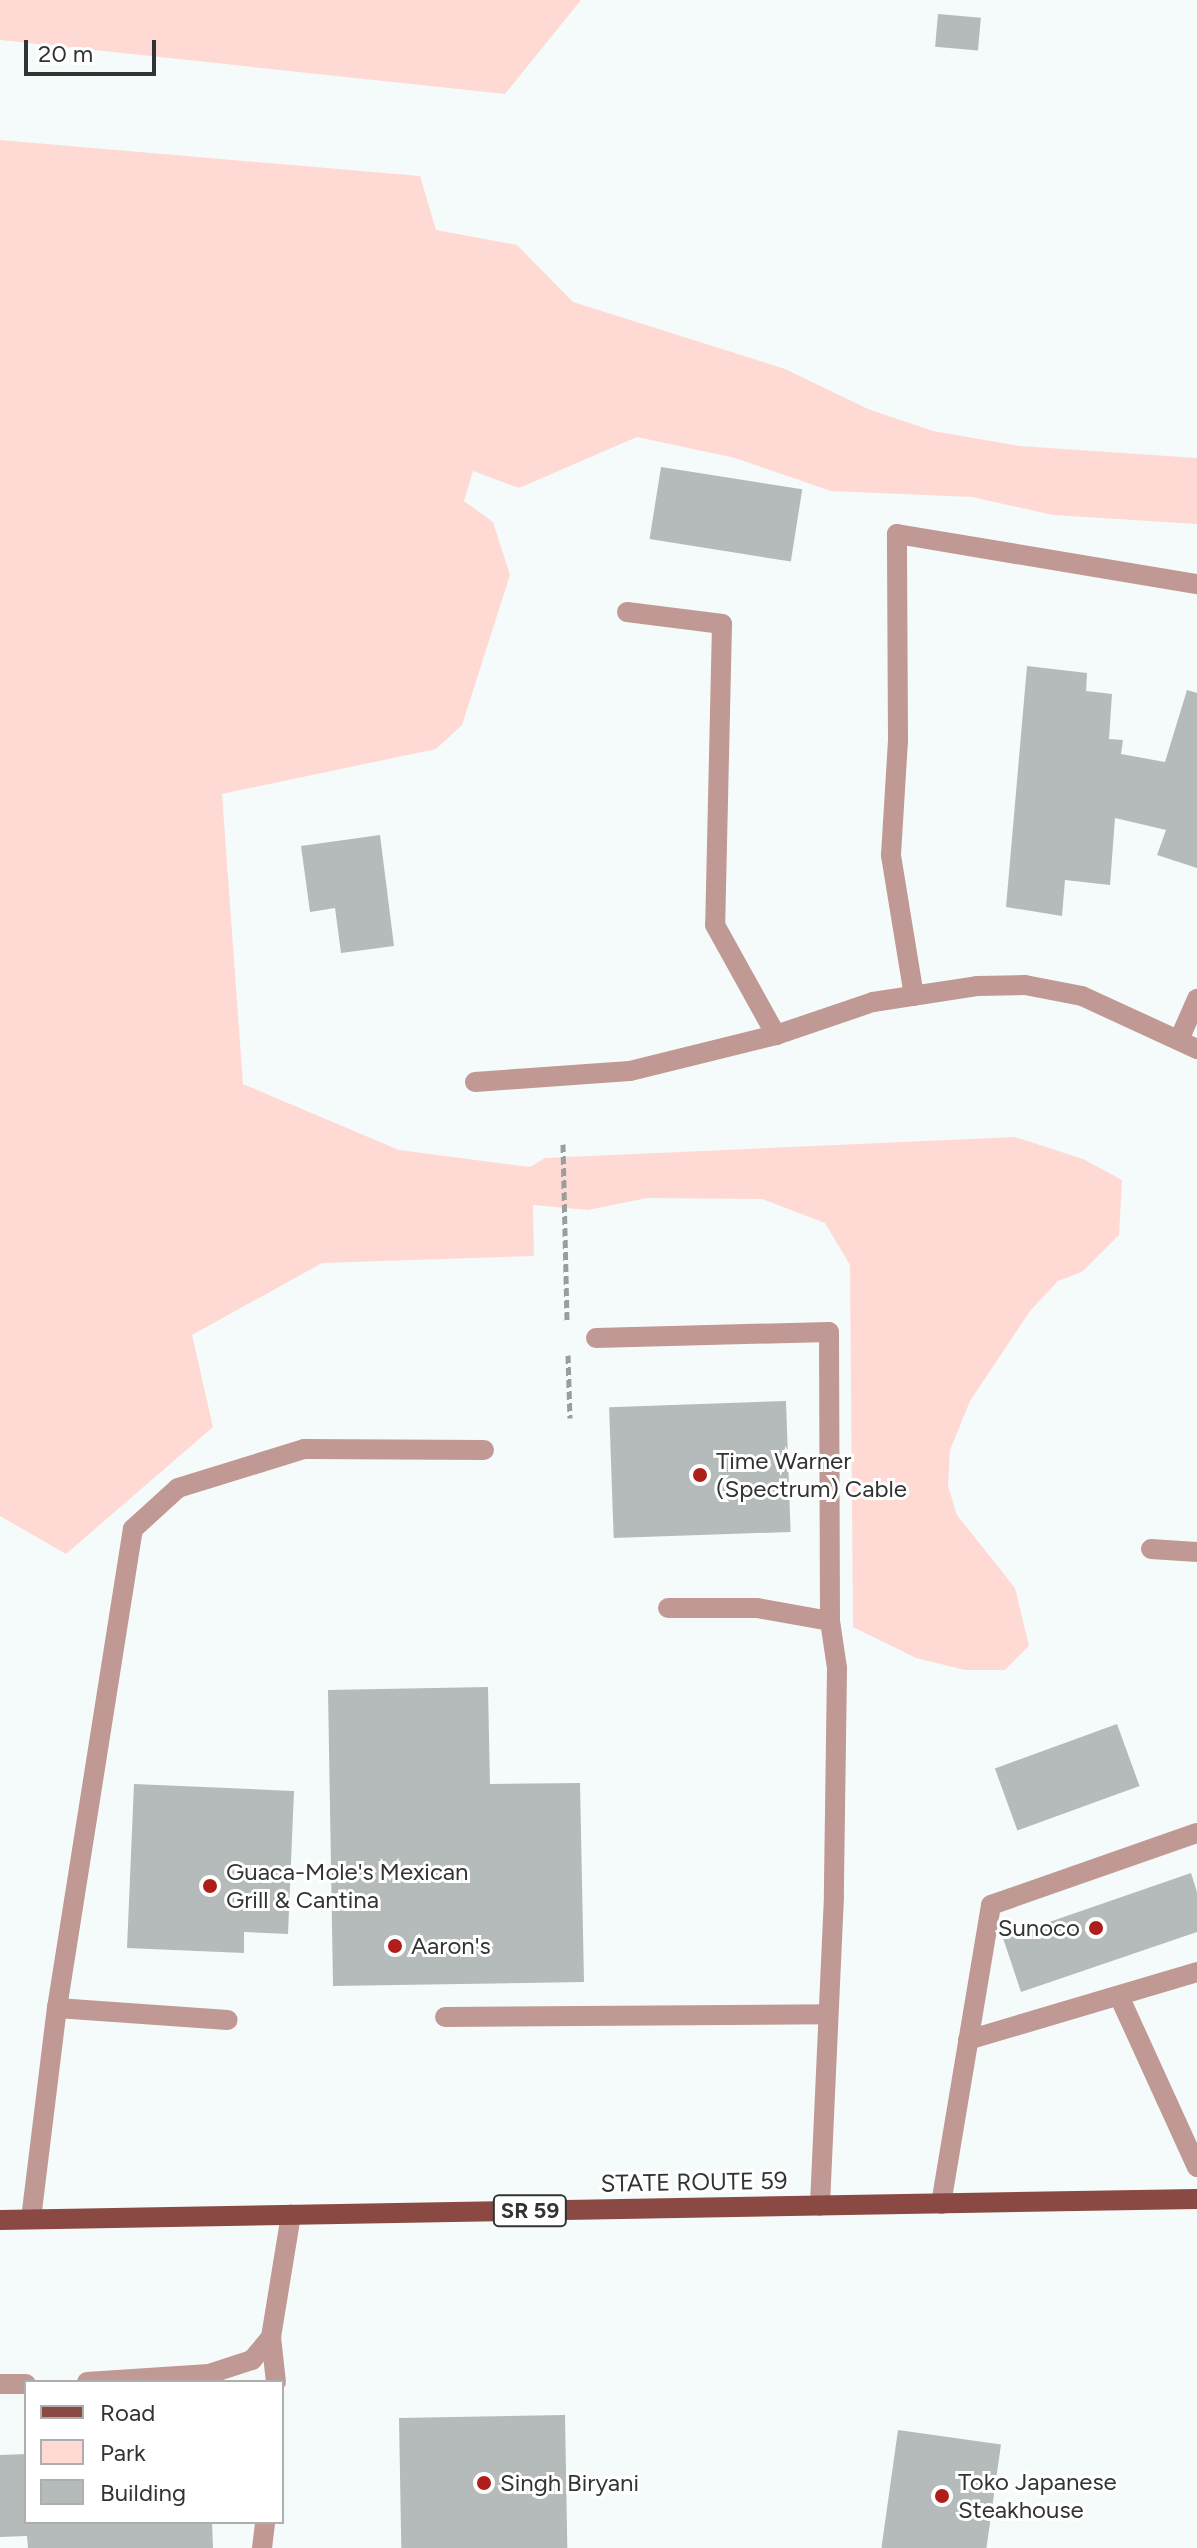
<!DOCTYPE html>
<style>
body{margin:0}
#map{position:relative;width:1197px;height:2548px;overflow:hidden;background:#f5fbfa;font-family:Figtree,sans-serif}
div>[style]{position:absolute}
.green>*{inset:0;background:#ffdad5}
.building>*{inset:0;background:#b5bbba;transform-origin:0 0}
.path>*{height:5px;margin-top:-2.5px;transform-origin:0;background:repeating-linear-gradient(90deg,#999d9c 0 8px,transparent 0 12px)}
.lane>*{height:20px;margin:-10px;padding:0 10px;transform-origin:10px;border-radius:10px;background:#c09994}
.primary>*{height:20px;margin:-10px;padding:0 10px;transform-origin:10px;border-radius:10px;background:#8a4942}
.dots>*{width:22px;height:22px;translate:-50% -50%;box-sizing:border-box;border:4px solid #fff;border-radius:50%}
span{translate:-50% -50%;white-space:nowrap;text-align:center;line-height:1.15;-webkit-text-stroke:6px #fff;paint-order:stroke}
.shield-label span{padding:2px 6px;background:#fff;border:2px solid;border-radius:6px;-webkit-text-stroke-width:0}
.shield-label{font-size:22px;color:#323434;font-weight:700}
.poi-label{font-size:24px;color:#323434}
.left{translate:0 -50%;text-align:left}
.right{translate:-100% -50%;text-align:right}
.street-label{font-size:24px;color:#323434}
.legend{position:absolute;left:24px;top:2380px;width:260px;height:144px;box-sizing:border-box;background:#fff;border:2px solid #adaeae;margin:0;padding:10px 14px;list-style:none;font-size:24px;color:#323434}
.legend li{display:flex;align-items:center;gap:16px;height:40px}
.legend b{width:40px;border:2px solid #adaeae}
.scale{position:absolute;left:24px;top:40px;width:132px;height:36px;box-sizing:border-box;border:4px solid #323434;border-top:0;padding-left:10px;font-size:24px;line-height:28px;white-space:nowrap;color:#323434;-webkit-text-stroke:6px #fff;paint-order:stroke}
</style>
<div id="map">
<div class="green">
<div style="clip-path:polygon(0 0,581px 0,505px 94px,0 40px)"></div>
<div style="clip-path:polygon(0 140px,420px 176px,436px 230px,517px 245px,573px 302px,785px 369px,868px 409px,933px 431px,1019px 446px,1197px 458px,1197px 524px,1053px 515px,972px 497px,831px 491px,735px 458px,637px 437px,519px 488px,473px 471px,464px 501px,493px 522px,510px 575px,462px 725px,436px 749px,222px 794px,243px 1084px,399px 1150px,530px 1167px,545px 1158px,1015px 1137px,1083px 1159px,1122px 1180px,1119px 1235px,1082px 1272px,1058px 1281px,1030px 1311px,970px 1401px,950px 1450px,948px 1486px,957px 1515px,1015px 1588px,1029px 1646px,1005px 1670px,965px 1670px,916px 1658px,853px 1627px,850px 1265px,825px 1223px,762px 1199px,647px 1198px,588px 1210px,533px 1205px,534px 1256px,322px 1263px,192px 1335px,213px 1427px,66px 1554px,0 1516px)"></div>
</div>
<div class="building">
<div style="left:938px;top:14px;width:43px;height:33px;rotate:5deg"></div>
<div style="left:661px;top:467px;width:143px;height:73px;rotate:9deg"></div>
<div style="clip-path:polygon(1027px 666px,1087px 673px,1086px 691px,1112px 694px,1109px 739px,1123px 740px,1121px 754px,1165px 762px,1187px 690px,1197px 693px,1197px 868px,1157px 855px,1166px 830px,1115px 818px,1110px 885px,1065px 880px,1062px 916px,1006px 907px)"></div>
<div style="clip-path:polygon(380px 835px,394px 946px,341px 953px,335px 908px,310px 912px,301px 846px)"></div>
<div style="left:786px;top:1401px;width:131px;height:177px;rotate:88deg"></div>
<div style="clip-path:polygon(488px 1687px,490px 1784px,580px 1783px,584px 1982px,333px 1986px,328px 1690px)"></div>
<div style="left:1117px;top:1724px;width:66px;height:130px;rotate:70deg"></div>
<div style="clip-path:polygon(134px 1784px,294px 1791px,288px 1934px,244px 1932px,244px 1953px,127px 1948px)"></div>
<div style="clip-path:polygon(1191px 1873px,1197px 1892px,1197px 1932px,1021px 1992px,1003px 1938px)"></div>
<div style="left:565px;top:2415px;width:133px;height:166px;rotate:89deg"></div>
<div style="left:898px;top:2430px;width:104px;height:119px;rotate:8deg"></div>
<div style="clip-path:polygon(26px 2454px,26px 2522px,212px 2522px,213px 2548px,28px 2548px,27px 2536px,0 2537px,0 2455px)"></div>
</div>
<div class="path">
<div style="left:563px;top:1144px;width:177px;rotate:88.7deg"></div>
<div style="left:568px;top:1355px;width:63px;rotate:88.2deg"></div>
</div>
<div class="lane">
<div style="left:627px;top:612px;width:96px;rotate:7.2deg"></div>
<div style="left:722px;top:624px;width:301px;rotate:91.3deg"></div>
<div style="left:715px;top:925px;width:126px;rotate:61deg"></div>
<div style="left:914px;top:996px;width:143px;rotate:-99.3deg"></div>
<div style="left:891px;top:855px;width:116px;rotate:-86.5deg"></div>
<div style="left:898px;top:739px;width:205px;rotate:-90.3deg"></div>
<div style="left:897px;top:534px;width:304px;rotate:9.5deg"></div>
<div style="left:1179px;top:1040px;width:45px;rotate:-66.3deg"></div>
<div style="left:475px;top:1082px;width:155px;rotate:-4.1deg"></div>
<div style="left:630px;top:1071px;width:150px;rotate:-13.9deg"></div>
<div style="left:776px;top:1035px;width:102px;rotate:-18.8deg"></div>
<div style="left:873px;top:1002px;width:105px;rotate:-8.7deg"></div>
<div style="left:977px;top:986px;width:48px;rotate:-1.2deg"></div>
<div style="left:1025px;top:985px;width:58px;rotate:10.9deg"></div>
<div style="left:1082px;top:996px;width:127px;rotate:24.7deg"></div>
<div style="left:596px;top:1338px;width:233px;rotate:-1.5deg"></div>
<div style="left:829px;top:1332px;width:289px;rotate:89.8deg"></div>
<div style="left:1151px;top:1549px;width:46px;rotate:3.7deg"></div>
<div style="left:668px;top:1608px;width:89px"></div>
<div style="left:757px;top:1608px;width:74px;rotate:10.1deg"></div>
<div style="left:830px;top:1621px;width:48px;rotate:81.5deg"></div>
<div style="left:837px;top:1668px;width:228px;rotate:90.8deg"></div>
<div style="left:834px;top:1896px;width:310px;rotate:92.6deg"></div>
<div style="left:1119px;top:1996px;width:188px;rotate:65.5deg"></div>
<div style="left:57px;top:2008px;width:171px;rotate:4deg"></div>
<div style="left:445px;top:2017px;width:383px;rotate:-0.4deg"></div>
<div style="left:968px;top:2040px;width:239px;rotate:-16.5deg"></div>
<div style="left:941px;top:2204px;width:303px;rotate:-80.5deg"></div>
<div style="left:991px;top:1905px;width:218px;rotate:-19.3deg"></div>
<div style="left:31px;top:2219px;width:213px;rotate:-83deg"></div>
<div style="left:57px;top:2008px;width:485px;rotate:-81deg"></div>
<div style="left:133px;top:1529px;width:61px;rotate:-42.3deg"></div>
<div style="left:178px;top:1488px;width:132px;rotate:-17.2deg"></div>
<div style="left:304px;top:1449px;width:180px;rotate:0.3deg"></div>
<div style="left:271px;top:2337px;width:45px;rotate:83.7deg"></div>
<div style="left:87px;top:2382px;width:122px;rotate:-3.8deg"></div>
<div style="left:209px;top:2374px;width:45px;rotate:-18deg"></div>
<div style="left:252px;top:2360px;width:30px;rotate:-50deg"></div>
<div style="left:271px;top:2337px;width:124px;rotate:-80.7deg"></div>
<div style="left:0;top:2384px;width:26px"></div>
<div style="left:262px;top:2548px;width:26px;rotate:-83deg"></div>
</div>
<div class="primary">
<div style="left:0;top:2220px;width:1197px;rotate:-1.01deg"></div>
</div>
<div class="dots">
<div style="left:700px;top:1475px;background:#af1e1a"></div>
<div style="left:210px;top:1886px;background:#af1e1a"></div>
<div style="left:1096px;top:1928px;background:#af1e1a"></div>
<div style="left:395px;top:1946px;background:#af1e1a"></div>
<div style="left:484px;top:2483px;background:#af1e1a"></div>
<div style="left:942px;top:2496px;background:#af1e1a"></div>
</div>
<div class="shield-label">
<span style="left:530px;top:2211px">SR 59</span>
</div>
<div class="poi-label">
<span class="left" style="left:716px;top:1475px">Time Warner<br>(Spectrum) Cable</span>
<span class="left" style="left:226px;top:1886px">Guaca-Mole's Mexican<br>Grill &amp; Cantina</span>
<span class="right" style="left:1080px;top:1928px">Sunoco</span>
<span class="left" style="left:411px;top:1946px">Aaron's</span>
<span class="left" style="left:958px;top:2496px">Toko Japanese<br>Steakhouse</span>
<span class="left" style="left:500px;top:2483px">Singh Biryani</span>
</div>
<div class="street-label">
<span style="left:694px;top:2182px;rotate:-1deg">STATE ROUTE 59</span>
</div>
<ul class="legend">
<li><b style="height:10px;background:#8a4942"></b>Road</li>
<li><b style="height:22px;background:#ffdad5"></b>Park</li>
<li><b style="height:22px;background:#b5bbba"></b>Building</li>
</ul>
<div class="scale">20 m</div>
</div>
